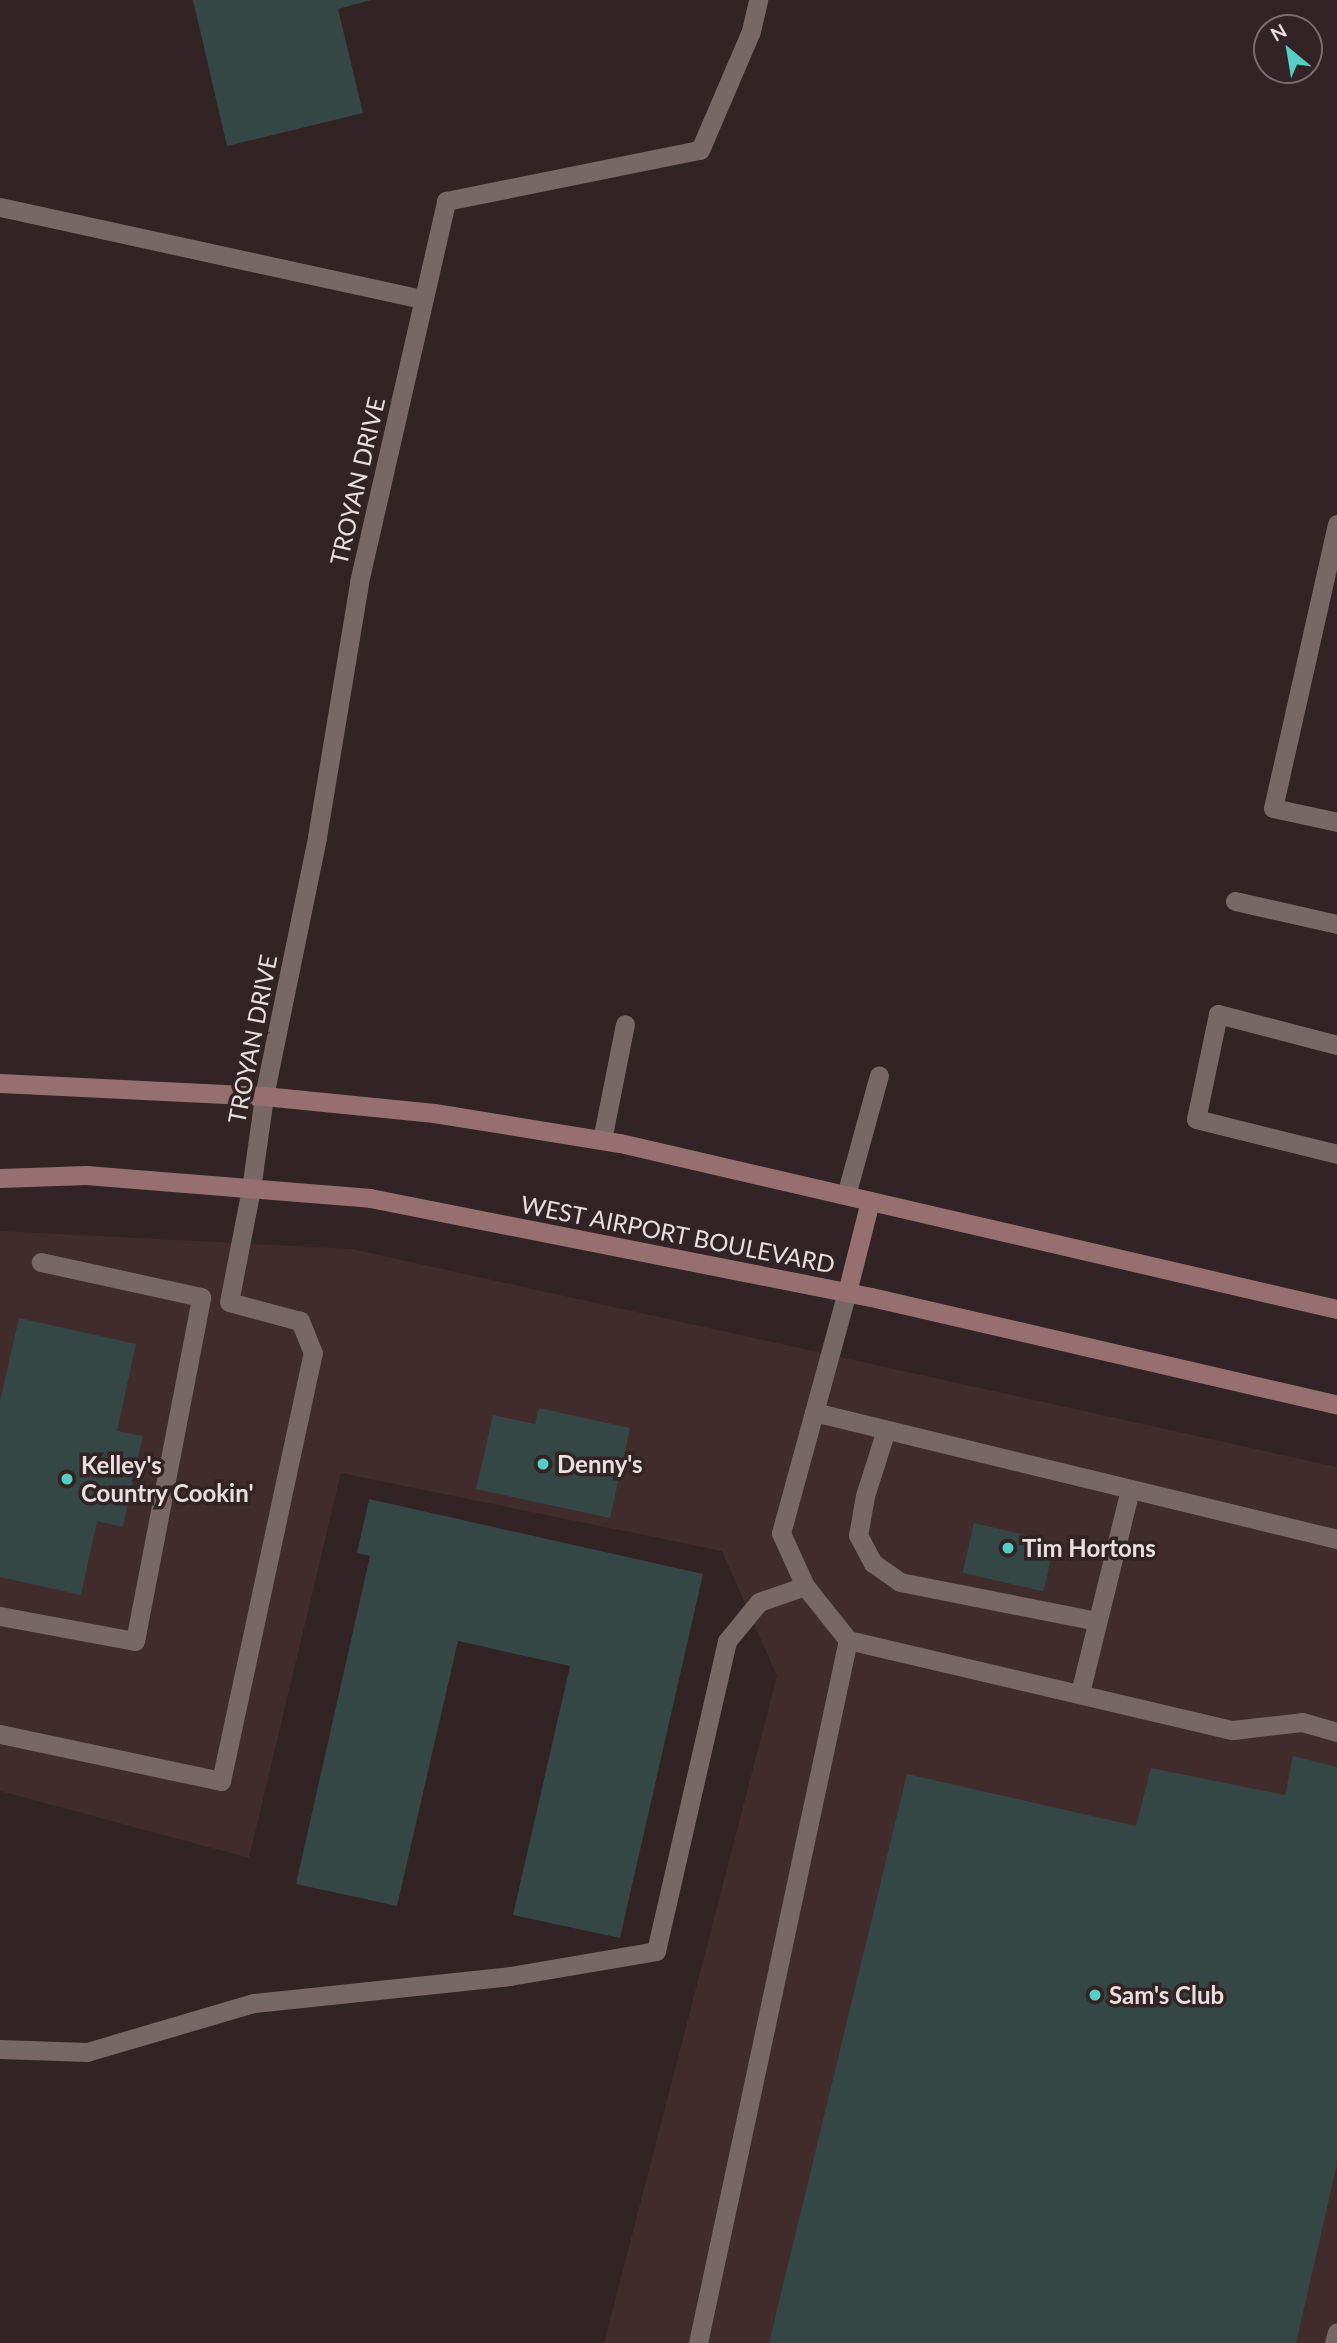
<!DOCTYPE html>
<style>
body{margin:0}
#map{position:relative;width:1337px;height:2343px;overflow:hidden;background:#322324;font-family:Lato,sans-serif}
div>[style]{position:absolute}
.built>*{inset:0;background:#402c2c}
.building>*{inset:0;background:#354745;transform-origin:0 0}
.service>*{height:19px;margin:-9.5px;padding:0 9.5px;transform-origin:9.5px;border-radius:9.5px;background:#786767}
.minor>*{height:19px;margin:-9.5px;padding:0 9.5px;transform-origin:9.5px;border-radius:9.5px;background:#786767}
.secondary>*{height:19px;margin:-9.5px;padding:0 9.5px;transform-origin:9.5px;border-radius:9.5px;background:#966f70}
.dots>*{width:19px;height:19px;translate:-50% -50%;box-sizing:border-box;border:4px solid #322324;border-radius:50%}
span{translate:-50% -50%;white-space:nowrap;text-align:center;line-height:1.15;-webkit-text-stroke:7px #322324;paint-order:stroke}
.street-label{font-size:24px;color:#e9dfdf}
.poi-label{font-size:24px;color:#e9dfdf;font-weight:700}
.left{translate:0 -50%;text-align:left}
.north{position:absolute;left:1253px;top:14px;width:70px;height:70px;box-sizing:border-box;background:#322324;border:2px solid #7b6e6f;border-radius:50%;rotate:330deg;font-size:19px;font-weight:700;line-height:28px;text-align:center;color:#e9dfdf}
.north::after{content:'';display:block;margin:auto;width:24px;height:32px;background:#55cec5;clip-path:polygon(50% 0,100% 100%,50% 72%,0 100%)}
</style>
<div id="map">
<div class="built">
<div style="clip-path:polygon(0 1231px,352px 1249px,1337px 1467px,1337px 2343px,604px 2343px,777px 1676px,722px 1551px,341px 1473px,249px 1858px,0 1791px)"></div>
</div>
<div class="building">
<div style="clip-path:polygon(193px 0,371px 0,338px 9px,363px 113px,227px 146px)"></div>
<div style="clip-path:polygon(19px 1318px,136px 1344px,117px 1431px,143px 1436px,123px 1527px,97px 1521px,81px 1595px,0 1577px,0 1401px)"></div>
<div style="clip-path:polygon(539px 1408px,630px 1428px,610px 1518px,476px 1489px,493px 1415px,535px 1424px)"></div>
<div style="clip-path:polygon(369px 1499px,703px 1574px,620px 1938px,513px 1915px,570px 1666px,458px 1641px,397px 1906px,296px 1884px,370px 1556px,357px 1553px)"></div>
<div style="left:974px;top:1523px;width:83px;height:51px;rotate:13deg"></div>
<div style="clip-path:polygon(1293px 1756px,1337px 1767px,1337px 2164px,1296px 2343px,769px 2343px,907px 1774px,1136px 1826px,1151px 1768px,1285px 1795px)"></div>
</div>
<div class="service">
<div style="left:0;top:207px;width:433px;rotate:12.3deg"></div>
<div style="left:1337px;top:524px;width:291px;rotate:102.7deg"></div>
<div style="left:1273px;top:808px;width:66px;rotate:12.3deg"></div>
<div style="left:1235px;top:901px;width:105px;rotate:12.7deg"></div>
<div style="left:1337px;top:1045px;width:123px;rotate:-165.4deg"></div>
<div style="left:1218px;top:1014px;width:107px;rotate:101.8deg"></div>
<div style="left:1196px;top:1119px;width:145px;rotate:13.9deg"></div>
<div style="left:602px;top:1140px;width:118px;rotate:-78.8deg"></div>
<div style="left:846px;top:1195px;width:124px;rotate:-74.6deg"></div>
<div style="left:814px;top:1412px;width:538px;rotate:13.65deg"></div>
<div style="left:886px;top:1430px;width:69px;rotate:107.7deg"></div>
<div style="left:865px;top:1496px;width:40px;rotate:100deg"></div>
<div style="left:858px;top:1535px;width:32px;rotate:62deg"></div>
<div style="left:873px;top:1563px;width:33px;rotate:35deg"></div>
<div style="left:900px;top:1582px;width:201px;rotate:11.2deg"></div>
<div style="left:0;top:1616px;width:137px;rotate:10.5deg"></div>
<div style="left:135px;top:1641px;width:350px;rotate:-79.1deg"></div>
<div style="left:201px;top:1297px;width:164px;rotate:-167.7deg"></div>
<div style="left:848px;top:1640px;width:395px;rotate:13.2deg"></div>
<div style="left:1233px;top:1730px;width:69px;rotate:-6.6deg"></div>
<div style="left:1302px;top:1722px;width:36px;rotate:16deg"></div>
<div style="left:1080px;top:1693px;width:210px;rotate:-76.2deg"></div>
<div style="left:0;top:1734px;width:226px;rotate:12deg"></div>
<div style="left:221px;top:1781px;width:438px;rotate:-77.9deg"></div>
<div style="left:313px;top:1353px;width:35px;rotate:-112deg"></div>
<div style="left:300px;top:1321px;width:73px;rotate:-165deg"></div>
<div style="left:229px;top:1302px;width:115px;rotate:-79deg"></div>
<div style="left:0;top:2049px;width:87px;rotate:2deg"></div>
<div style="left:87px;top:2052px;width:174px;rotate:-16.4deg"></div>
<div style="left:254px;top:2003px;width:257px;rotate:-6deg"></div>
<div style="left:510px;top:1976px;width:148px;rotate:-9.7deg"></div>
<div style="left:656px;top:1951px;width:318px;rotate:-77.1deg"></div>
<div style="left:727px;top:1641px;width:50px;rotate:-50.6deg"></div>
<div style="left:759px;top:1602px;width:49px;rotate:-19.2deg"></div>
<div style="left:698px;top:2343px;width:719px;rotate:-77.96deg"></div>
<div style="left:848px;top:1640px;width:69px;rotate:-128.5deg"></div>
<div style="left:805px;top:1586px;width:58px;rotate:-114.4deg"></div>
<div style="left:781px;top:1533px;width:250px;rotate:-74.7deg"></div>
<div style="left:1334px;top:2343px;width:11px;rotate:-75deg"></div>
</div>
<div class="minor">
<div style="left:251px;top:1189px;width:94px;rotate:-82deg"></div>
<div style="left:264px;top:1096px;width:264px;rotate:-78.4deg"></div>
<div style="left:317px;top:837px;width:258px;rotate:-80.6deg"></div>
<div style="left:359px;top:582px;width:391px;rotate:-77.1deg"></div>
<div style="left:446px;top:201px;width:259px;rotate:-11.4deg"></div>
<div style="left:700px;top:150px;width:129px;rotate:-66.8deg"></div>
<div style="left:751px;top:31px;width:32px;rotate:-77deg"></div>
</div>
<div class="secondary">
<div style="left:0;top:1083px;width:264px;rotate:2.8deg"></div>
<div style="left:264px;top:1096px;width:171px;rotate:5.7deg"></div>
<div style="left:434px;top:1113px;width:188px;rotate:9.2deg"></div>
<div style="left:620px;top:1143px;width:736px;rotate:13.04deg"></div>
<div style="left:0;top:1178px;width:86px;rotate:-2deg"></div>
<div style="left:86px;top:1175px;width:285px;rotate:4.6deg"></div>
<div style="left:370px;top:1198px;width:511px;rotate:11.18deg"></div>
<div style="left:871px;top:1297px;width:478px;rotate:13deg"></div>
<div style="left:847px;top:1292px;width:94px;rotate:-75.8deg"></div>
</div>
<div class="dots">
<div style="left:543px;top:1464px;background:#55cec5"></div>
<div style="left:67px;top:1479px;background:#55cec5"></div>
<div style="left:1008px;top:1548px;background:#55cec5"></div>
<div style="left:1095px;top:1995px;background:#55cec5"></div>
</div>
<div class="street-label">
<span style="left:357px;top:481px;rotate:-77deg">TROYAN DRIVE</span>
<span style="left:252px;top:1039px;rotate:-79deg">TROYAN DRIVE</span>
<span style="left:678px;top:1234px;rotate:11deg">WEST AIRPORT BOULEVARD</span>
</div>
<div class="poi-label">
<span class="left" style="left:557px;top:1464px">Denny's</span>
<span class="left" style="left:81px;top:1479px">Kelley's<br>Country Cookin'</span>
<span class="left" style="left:1022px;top:1548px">Tim Hortons</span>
<span class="left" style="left:1109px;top:1995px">Sam's Club</span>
</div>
<div class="north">N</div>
</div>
